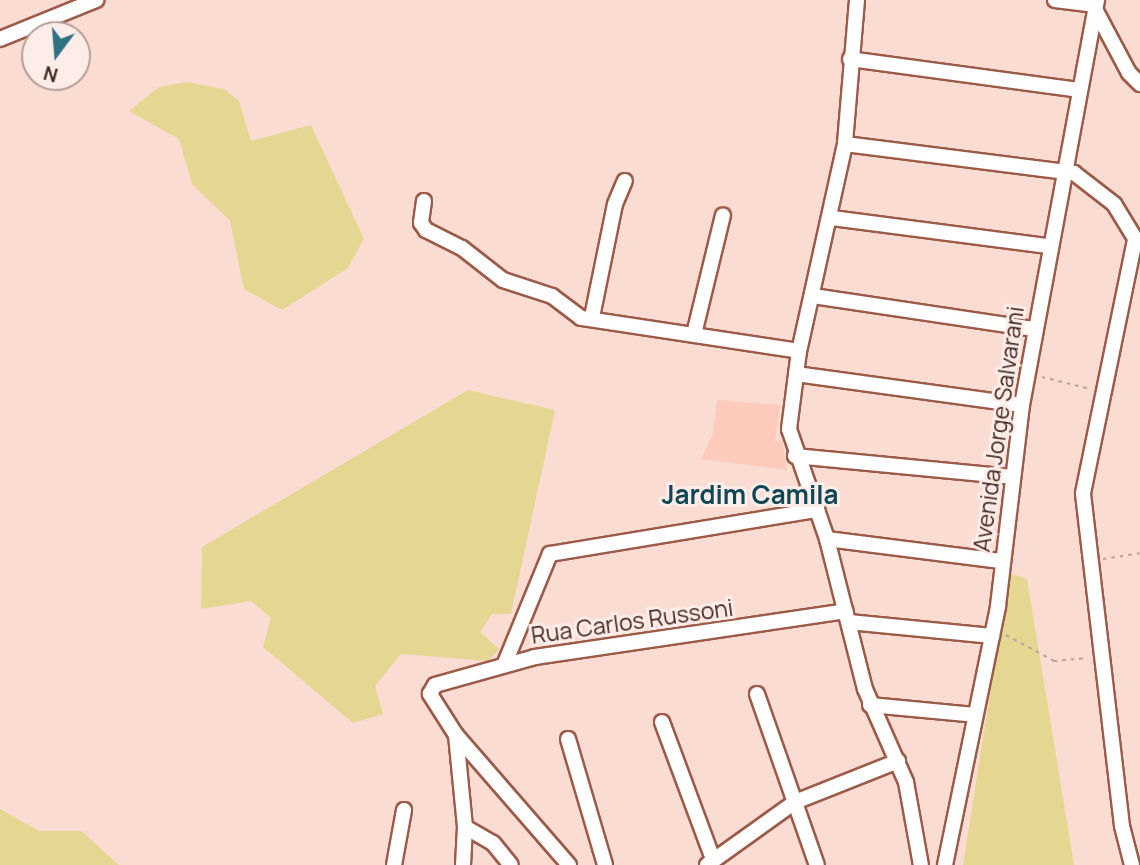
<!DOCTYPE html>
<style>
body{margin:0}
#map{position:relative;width:1140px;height:865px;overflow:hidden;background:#fadcd3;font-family:Manrope,sans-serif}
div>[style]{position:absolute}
.built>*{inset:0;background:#fccbbc}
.green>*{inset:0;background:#e5d792}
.path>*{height:2px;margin-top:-1px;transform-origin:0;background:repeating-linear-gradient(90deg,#bea198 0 3.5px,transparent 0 8.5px)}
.roads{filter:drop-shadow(2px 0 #9b5b48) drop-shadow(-2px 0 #9b5b48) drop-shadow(0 2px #9b5b48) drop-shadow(0 -2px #9b5b48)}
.minor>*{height:14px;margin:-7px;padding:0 7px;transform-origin:7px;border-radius:7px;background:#fff}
span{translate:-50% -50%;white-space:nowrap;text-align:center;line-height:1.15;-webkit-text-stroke:6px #fdede9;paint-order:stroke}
.street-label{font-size:23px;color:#452921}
.quarter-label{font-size:26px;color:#0f4855;font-weight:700}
.north{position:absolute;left:21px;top:21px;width:70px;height:70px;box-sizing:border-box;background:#fdede9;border:2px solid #b39f99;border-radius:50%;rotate:196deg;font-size:19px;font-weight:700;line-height:28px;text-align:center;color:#452921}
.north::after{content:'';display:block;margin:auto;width:24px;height:32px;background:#2f7283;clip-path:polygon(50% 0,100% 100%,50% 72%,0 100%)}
</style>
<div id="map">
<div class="built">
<div style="clip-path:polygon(717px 400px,780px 405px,775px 441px,782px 441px,787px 470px,701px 459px,713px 434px)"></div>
</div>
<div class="green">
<div style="clip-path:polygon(187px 82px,224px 89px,239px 101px,251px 141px,311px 125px,364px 239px,348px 268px,282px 310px,244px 289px,230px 221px,192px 184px,179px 139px,129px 111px,159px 87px)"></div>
<div style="clip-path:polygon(468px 390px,555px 410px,511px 614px,492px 614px,480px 632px,499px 649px,488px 661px,401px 654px,375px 686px,383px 714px,353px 723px,263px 647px,271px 618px,251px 601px,201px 609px,202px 547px)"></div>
<div style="clip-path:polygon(1009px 573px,1027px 579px,1074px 865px,963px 865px)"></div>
<div style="clip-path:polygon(0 809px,39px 831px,81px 831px,119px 865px,0 865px)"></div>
</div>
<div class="path">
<div style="left:1042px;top:377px;width:50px;rotate:13.8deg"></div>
<div style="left:1103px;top:559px;width:37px;rotate:-9deg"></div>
<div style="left:1006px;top:635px;width:55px;rotate:28.4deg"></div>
<div style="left:1054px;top:661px;width:34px;rotate:-5deg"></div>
</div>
<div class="roads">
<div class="minor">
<div style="left:857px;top:0;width:144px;rotate:94.8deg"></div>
<div style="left:845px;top:144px;width:212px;rotate:102.5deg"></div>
<div style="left:799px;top:351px;width:79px;rotate:97.3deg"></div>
<div style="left:789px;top:429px;width:116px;rotate:70.9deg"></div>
<div style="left:827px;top:539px;width:155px;rotate:75.8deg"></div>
<div style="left:865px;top:689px;width:102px;rotate:66.2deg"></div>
<div style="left:906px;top:782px;width:84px;rotate:79.8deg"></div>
<div style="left:1055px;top:0;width:41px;rotate:7deg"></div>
<div style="left:1096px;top:11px;width:70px;rotate:62deg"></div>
<div style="left:1129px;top:73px;width:16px;rotate:45deg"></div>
<div style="left:0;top:39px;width:104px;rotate:-22.1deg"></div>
<div style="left:850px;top:59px;width:231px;rotate:7.7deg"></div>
<div style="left:845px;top:144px;width:231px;rotate:7.2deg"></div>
<div style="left:1074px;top:173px;width:51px;rotate:37.8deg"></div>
<div style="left:1114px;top:204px;width:48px;rotate:58.6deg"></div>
<div style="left:424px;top:201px;width:22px;rotate:98deg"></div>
<div style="left:421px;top:223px;width:9px;rotate:54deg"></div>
<div style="left:426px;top:230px;width:40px;rotate:26.6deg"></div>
<div style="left:462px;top:248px;width:52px;rotate:38deg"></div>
<div style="left:503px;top:280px;width:52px;rotate:18.1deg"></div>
<div style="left:552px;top:296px;width:36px;rotate:37deg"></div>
<div style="left:581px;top:318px;width:220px;rotate:8.6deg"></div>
<div style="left:832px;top:218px;width:218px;rotate:7.4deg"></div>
<div style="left:813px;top:296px;width:224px;rotate:8.5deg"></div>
<div style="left:592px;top:317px;width:115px;rotate:-78.5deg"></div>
<div style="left:615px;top:204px;width:25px;rotate:-67deg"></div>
<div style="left:694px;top:334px;width:122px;rotate:-76.3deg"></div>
<div style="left:796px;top:374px;width:228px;rotate:7.8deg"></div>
<div style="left:795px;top:456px;width:218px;rotate:5.5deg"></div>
<div style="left:827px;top:539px;width:175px;rotate:7.2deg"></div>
<div style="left:849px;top:622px;width:144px;rotate:5.6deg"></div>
<div style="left:505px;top:663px;width:118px;rotate:-67.6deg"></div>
<div style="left:550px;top:554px;width:271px;rotate:-9.4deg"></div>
<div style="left:757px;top:694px;width:181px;rotate:70.7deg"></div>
<div style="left:870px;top:705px;width:105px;rotate:5.4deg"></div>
<div style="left:662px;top:722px;width:146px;rotate:69.6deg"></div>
<div style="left:456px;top:735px;width:92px;rotate:84.4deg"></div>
<div style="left:465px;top:827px;width:38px;rotate:93deg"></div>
<div style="left:568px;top:739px;width:131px;rotate:73.6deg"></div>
<div style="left:465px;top:827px;width:32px;rotate:30deg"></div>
<div style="left:493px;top:843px;width:28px;rotate:51deg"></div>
<div style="left:394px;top:865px;width:56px;rotate:-79.7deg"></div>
<div style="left:569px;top:865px;width:172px;rotate:-131deg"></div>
<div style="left:456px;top:735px;width:49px;rotate:-122.4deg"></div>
<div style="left:430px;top:694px;width:10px;rotate:-61deg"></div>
<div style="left:435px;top:685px;width:104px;rotate:-15.6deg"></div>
<div style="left:535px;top:657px;width:314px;rotate:-8.4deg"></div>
<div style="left:707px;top:865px;width:108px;rotate:-35.6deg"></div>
<div style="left:795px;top:802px;width:111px;rotate:-21.7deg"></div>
<div style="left:945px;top:865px;width:264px;rotate:-78.4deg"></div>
<div style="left:998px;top:606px;width:202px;rotate:-83.2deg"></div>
<div style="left:1022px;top:405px;width:412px;rotate:-79.5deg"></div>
<div style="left:1132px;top:865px;width:40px;rotate:-104.4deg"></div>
<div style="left:1122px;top:826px;width:335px;rotate:-96.7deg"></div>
<div style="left:1083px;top:493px;width:259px;rotate:-78.4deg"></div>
</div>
</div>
<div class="street-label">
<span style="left:998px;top:429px;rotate:-82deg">Avenida Jorge Salvarani</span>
<span style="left:632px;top:621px;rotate:-8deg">Rua Carlos Russoni</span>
</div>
<div class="quarter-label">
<span style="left:750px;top:495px">Jardim Camila</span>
</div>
<div class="north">N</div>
</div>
